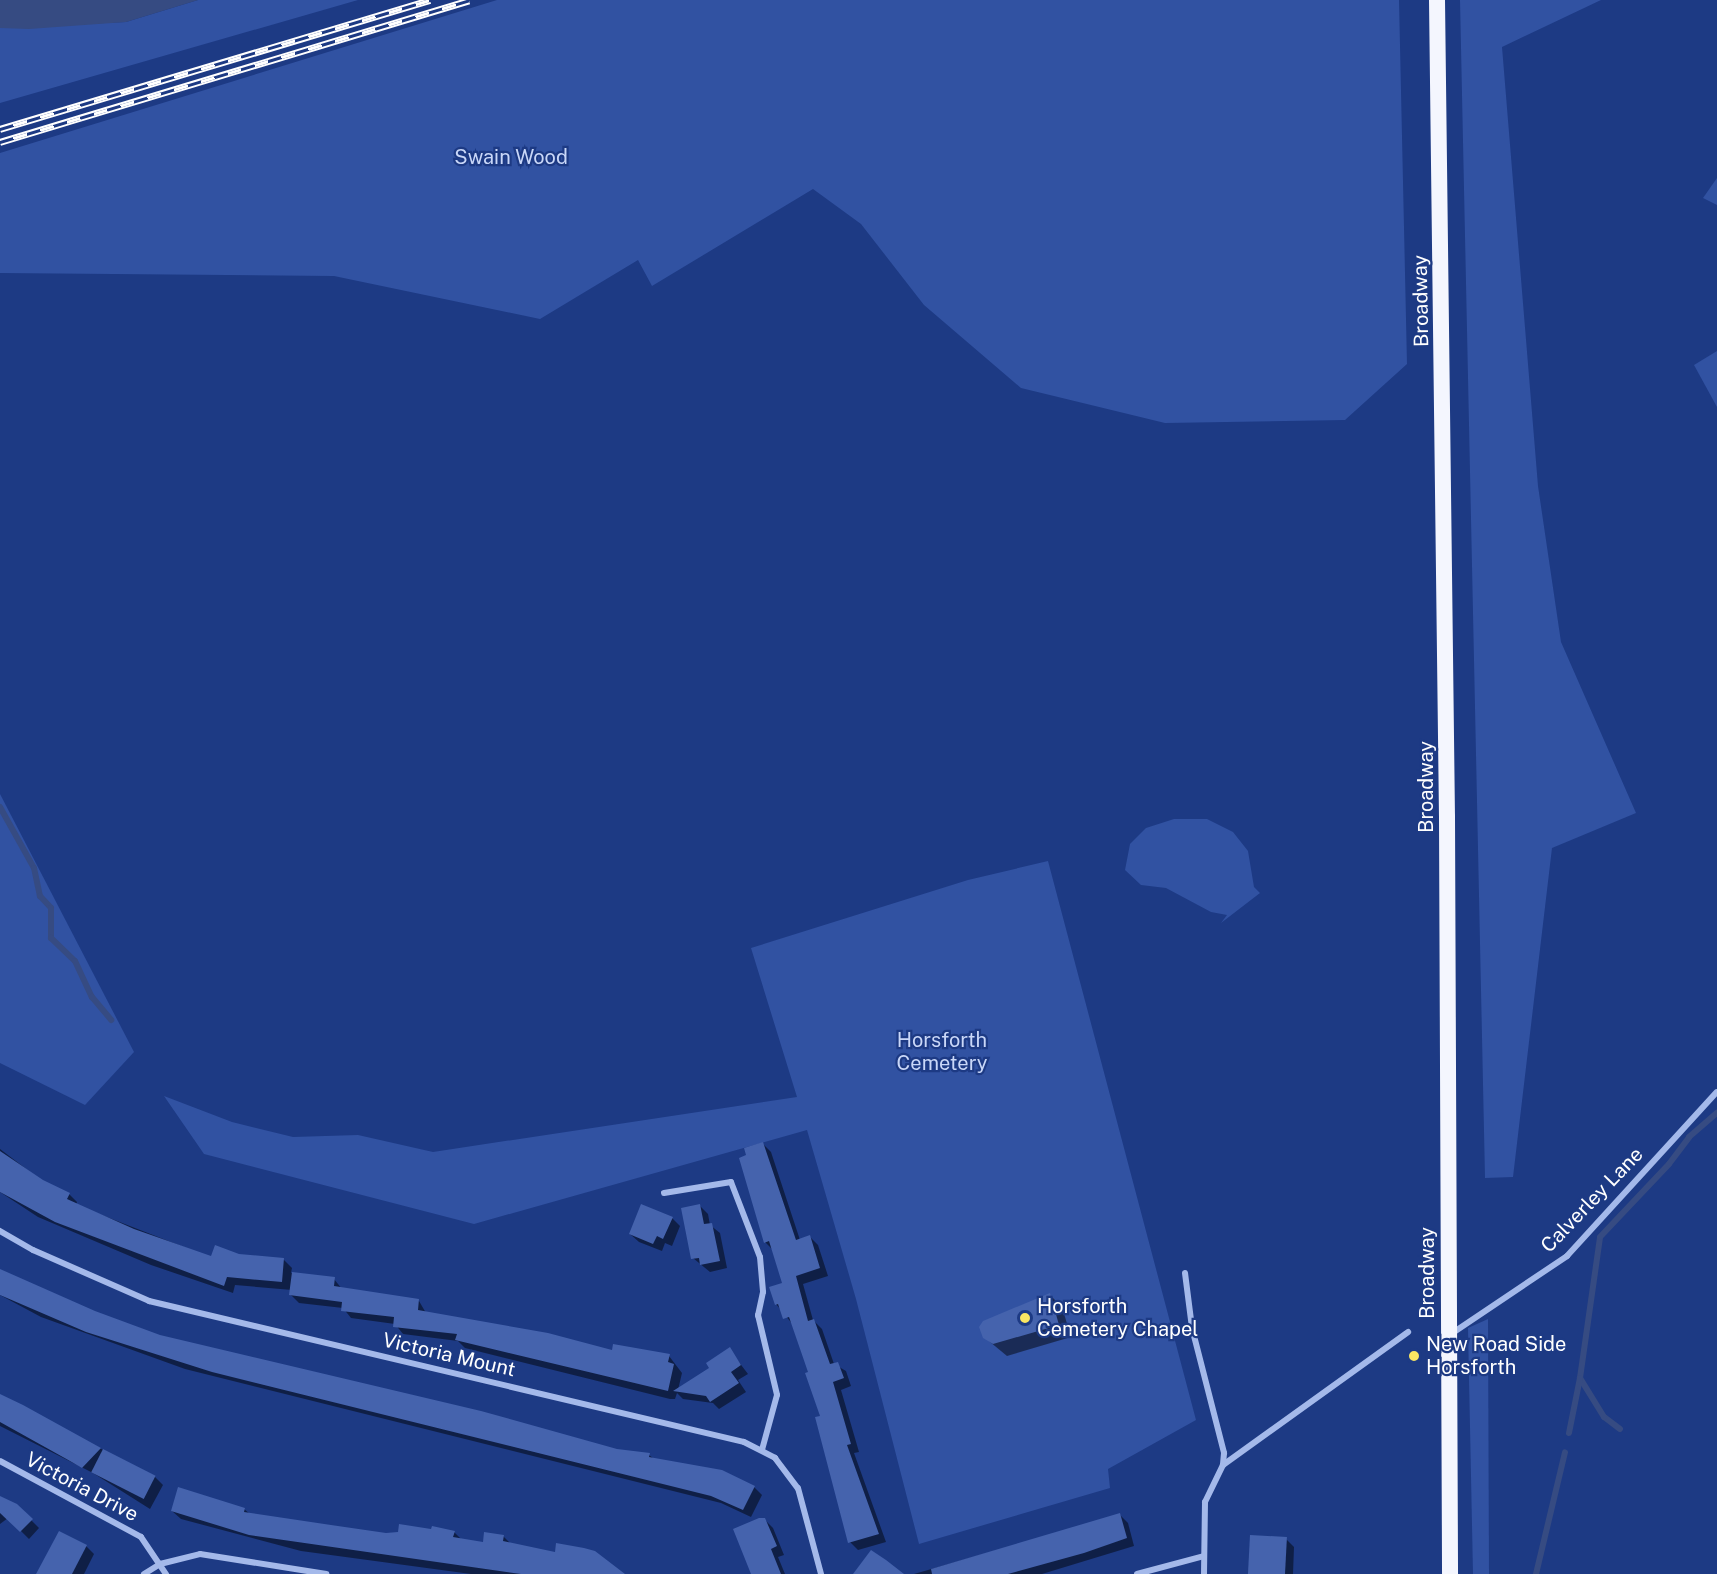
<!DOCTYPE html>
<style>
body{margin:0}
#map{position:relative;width:1717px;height:1574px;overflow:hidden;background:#1d3a84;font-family:"Public Sans",sans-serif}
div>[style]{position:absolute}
.green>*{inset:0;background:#3152a2}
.water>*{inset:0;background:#364b82}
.shadow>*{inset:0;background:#0007}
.stream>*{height:6px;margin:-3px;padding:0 3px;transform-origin:3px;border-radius:3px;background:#364b82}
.building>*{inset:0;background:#4563ad;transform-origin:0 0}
.minor>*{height:6px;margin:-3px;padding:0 3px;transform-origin:3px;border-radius:3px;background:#a4b9ea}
.trunk>*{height:16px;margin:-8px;padding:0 8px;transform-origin:8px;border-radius:8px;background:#f4f6fe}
.rail>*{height:7px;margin-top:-3.5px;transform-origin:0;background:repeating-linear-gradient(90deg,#1d3a84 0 14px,#fff 0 28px);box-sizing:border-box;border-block:2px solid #fff}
.dots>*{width:16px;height:16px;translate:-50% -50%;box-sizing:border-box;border:3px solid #1d3a84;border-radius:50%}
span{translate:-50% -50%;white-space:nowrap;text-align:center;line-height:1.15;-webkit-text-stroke:4.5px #1d3a84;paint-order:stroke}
.park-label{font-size:20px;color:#c9d7f8}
.street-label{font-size:20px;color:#fff}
.poi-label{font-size:20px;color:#fff}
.left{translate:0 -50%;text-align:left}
</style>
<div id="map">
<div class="green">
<div style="clip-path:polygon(198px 0,358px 0,0 103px,0 28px,126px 22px)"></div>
<div style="clip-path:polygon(497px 0,1399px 0,1407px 364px,1345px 420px,1165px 423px,1021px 388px,924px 305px,861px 224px,813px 189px,652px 286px,638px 260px,540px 319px,334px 276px,0 273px,0 153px)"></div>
<div style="clip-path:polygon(1460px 0,1601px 0,1502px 47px,1538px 486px,1561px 642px,1636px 813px,1552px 848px,1513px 1177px,1485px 1178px)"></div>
<div style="clip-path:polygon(1717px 178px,1717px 205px,1703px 198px)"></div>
<div style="clip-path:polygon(1717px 351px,1717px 407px,1694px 365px)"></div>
<div style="clip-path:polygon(0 794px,134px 1052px,85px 1105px,0 1063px)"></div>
<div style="clip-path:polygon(1174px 819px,1207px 819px,1233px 832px,1248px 851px,1254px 887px,1260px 893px,1221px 923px,1227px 915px,1211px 912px,1166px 888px,1141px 885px,1125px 870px,1130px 844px,1146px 828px)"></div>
<div style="clip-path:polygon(1048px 861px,1196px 1420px,1108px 1469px,1110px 1488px,919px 1544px,856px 1299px,807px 1130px,474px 1224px,204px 1154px,164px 1096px,232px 1122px,293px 1137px,358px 1135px,433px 1152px,797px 1097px,751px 948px,968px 880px)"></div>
<div style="clip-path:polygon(1488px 1319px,1489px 1574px,1473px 1574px,1468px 1328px)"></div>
</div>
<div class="water">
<div style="clip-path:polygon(0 0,198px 0,126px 22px,29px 29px,0 28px)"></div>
</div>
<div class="shadow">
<div style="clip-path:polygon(763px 1144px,771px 1152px,800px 1240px,810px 1237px,818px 1245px,828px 1276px,803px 1284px,813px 1320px,822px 1329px,834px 1364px,846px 1371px,851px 1386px,841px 1390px,859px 1452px,854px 1453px,886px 1542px,858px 1550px,850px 1542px,810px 1373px,794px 1326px,776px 1304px,784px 1284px,773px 1250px,765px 1242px,748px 1156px)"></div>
<div style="clip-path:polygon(0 1149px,42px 1181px,69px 1194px,77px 1202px,76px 1205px,212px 1258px,239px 1256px,284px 1260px,292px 1268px,291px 1273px,334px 1279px,342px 1289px,419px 1301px,426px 1313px,613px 1352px,669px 1356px,682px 1373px,678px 1390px,711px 1368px,729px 1349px,748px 1374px,738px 1380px,746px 1392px,719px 1409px,713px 1403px,683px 1399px,677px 1393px,675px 1399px,670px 1399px,465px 1348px,458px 1341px,403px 1334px,395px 1324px,351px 1318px,343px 1308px,299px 1303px,291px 1295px,292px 1290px,235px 1285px,233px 1293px,151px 1265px,38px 1217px,0 1192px)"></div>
<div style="clip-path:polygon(700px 1206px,708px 1214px,710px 1225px,720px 1233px,727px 1268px,710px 1272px,693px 1258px)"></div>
<div style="clip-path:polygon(672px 1218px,680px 1226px,672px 1246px,665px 1243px,662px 1251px,639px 1242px,630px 1234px)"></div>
<div style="clip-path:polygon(0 1270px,94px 1313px,160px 1336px,616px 1450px,649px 1455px,654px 1459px,754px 1487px,762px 1495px,751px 1517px,721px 1503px,185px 1369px,41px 1317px,0 1295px)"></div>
<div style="clip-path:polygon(1050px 1295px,1062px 1307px,1071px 1337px,1007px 1356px,984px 1337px)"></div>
<div style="clip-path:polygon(0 1396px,155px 1477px,163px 1485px,150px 1509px,93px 1473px,0 1426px)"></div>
<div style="clip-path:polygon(0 1498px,17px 1506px,39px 1528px,29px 1539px,8px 1518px,0 1524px)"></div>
<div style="clip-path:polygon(244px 1509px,250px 1514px,386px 1535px,454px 1532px,462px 1540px,484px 1544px,503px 1536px,511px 1544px,623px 1574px,471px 1574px,301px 1551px,181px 1519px,172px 1511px)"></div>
<div style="clip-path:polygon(1120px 1515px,1128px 1523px,1134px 1546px,1042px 1574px,914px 1574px)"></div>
<div style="clip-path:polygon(765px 1520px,773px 1528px,784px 1555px,778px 1557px,785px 1574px,753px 1574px)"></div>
<div style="clip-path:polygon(1286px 1539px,1294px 1547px,1293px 1574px,1249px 1574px)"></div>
<div style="clip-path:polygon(86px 1546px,94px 1554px,84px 1574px,38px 1574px)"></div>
</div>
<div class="stream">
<div style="left:0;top:807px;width:70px;rotate:60.9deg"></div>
<div style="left:34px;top:868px;width:29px;rotate:78deg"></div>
<div style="left:40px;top:896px;width:16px;rotate:47deg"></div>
<div style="left:51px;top:908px;width:30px;rotate:90deg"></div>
<div style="left:51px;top:938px;width:33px;rotate:44deg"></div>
<div style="left:75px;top:961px;width:40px;rotate:65deg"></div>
<div style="left:92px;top:997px;width:30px;rotate:50deg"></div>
<div style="left:1620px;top:1429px;width:20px;rotate:-143deg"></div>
<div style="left:1604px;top:1417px;width:46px;rotate:-121.6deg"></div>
<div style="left:1580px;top:1378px;width:142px;rotate:-81.9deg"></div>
<div style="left:1600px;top:1237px;width:100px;rotate:-46.6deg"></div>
<div style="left:1669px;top:1164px;width:34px;rotate:-53deg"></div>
<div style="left:1689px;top:1137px;width:37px;rotate:-41deg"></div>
<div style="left:1569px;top:1433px;width:56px;rotate:-78.7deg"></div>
<div style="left:1536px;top:1574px;width:125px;rotate:-76.6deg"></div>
</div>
<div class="building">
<div style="clip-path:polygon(763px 1142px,796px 1240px,810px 1235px,820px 1268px,796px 1276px,808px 1321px,814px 1319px,830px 1364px,838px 1362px,844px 1378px,833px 1382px,851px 1444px,847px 1445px,879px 1534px,848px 1543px,815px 1417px,820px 1416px,805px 1373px,808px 1372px,789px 1317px,783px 1319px,778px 1304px,775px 1305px,769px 1287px,782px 1283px,769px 1241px,764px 1243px,739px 1158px,746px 1155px,744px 1148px)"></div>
<div style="clip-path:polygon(0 1151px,43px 1180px,70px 1193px,67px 1199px,134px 1229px,211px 1256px,215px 1245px,239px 1254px,284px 1258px,282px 1282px,227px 1277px,224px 1286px,55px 1222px,0 1192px)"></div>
<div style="clip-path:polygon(641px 1204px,673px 1217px,663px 1239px,657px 1236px,653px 1244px,629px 1234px)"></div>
<div style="clip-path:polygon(700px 1204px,704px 1224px,712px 1223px,720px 1261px,700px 1265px,699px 1258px,691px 1259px,681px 1208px)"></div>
<div style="clip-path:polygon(0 1269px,95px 1311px,160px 1335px,481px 1411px,617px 1449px,650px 1453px,649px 1457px,722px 1470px,755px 1486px,743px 1510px,711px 1496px,212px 1372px,86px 1332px,0 1295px)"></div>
<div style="clip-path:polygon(292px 1272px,335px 1277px,334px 1286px,419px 1299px,418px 1310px,548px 1333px,612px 1350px,613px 1344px,670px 1354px,668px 1362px,674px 1364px,668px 1391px,455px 1340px,457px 1334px,393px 1327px,394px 1317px,341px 1311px,342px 1302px,289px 1295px)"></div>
<div style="clip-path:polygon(1050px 1293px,1059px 1325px,993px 1344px,983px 1338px,979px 1327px,983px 1321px)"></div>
<div style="clip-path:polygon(730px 1347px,741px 1365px,731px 1372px,739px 1383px,710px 1402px,706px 1396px,673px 1391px,709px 1368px,706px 1363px)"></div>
<div style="clip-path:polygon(0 1394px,23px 1405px,101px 1448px,82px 1468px,70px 1461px,0 1422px)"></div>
<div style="left:103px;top:1449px;width:59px;height:26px;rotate:27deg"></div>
<div style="clip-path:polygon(178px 1487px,245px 1508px,244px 1512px,331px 1525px,386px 1533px,398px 1532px,399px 1524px,431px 1529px,432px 1526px,455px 1531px,453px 1537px,483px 1542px,484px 1532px,504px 1535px,503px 1541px,555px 1552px,556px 1543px,584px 1548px,595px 1551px,625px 1574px,521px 1574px,249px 1535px,171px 1511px)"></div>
<div style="clip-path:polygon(0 1496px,17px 1504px,33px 1519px,20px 1532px,0 1513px)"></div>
<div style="clip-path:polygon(1120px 1513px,1127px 1538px,1084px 1553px,1008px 1574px,932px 1574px,931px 1569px)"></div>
<div style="clip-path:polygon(759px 1518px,765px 1518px,777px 1546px,771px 1549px,781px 1574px,751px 1574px,733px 1529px)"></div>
<div style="clip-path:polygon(59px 1531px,87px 1545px,72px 1574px,36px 1574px)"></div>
<div style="left:1250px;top:1535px;width:37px;height:39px;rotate:3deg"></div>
<div style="clip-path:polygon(871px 1550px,886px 1560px,904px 1574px,853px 1574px)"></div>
</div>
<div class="minor">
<div style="left:664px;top:1193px;width:68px;rotate:-9.3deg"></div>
<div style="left:731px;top:1182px;width:80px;rotate:68.9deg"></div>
<div style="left:760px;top:1257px;width:35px;rotate:85deg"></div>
<div style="left:763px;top:1292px;width:24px;rotate:102deg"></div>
<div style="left:758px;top:1315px;width:82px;rotate:76.6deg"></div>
<div style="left:777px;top:1395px;width:57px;rotate:105.3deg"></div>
<div style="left:0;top:1231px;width:38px;rotate:30deg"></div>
<div style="left:33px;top:1250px;width:127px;rotate:23.7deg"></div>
<div style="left:149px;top:1301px;width:611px;rotate:13.33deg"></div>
<div style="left:744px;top:1442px;width:35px;rotate:27deg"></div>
<div style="left:775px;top:1458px;width:38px;rotate:53deg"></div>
<div style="left:798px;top:1488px;width:89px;rotate:75deg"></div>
<div style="left:1185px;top:1273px;width:55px;rotate:82.7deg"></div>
<div style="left:1192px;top:1328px;width:129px;rotate:75.6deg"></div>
<div style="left:1224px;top:1453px;width:12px;rotate:95deg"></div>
<div style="left:1451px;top:1334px;width:140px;rotate:-33.9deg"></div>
<div style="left:1567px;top:1256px;width:222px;rotate:-47.6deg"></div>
<div style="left:0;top:1461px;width:160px;rotate:28.3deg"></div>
<div style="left:141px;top:1537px;width:45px;rotate:56deg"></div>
<div style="left:144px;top:1574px;width:19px;rotate:-32deg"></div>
<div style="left:160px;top:1564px;width:41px;rotate:-14deg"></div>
<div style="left:200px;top:1554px;width:128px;rotate:9deg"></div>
<div style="left:1137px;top:1574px;width:69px;rotate:-15deg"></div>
<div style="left:1204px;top:1574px;width:72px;rotate:-89.2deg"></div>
<div style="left:1205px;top:1502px;width:41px;rotate:-64.1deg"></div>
<div style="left:1223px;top:1465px;width:228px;rotate:-35.7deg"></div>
</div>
<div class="trunk">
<div style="left:1437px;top:0;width:817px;rotate:89.3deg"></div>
<div style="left:1447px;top:817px;width:757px;rotate:89.77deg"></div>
</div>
<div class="rail">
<div style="left:0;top:129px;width:449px;rotate:-16.7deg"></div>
<div style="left:0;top:142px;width:490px;rotate:-16.8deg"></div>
</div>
<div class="dots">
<div style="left:1025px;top:1318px;background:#fae663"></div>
<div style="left:1414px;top:1356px;background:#fae663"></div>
</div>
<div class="park-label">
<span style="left:511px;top:157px">Swain Wood</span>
<span style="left:942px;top:1052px">Horsforth<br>Cemetery</span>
</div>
<div class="street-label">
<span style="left:1421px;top:301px;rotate:-91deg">Broadway</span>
<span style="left:1426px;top:787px;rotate:-90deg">Broadway</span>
<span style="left:1592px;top:1200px;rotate:-46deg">Calverley Lane</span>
<span style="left:1427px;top:1273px;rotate:-90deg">Broadway</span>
<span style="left:449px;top:1355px;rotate:13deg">Victoria Mount</span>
<span style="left:82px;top:1487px;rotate:28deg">Victoria Drive</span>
</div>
<div class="poi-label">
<span class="left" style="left:1037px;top:1318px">Horsforth<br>Cemetery Chapel</span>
<span class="left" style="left:1426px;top:1356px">New Road Side<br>Horsforth</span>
</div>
</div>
